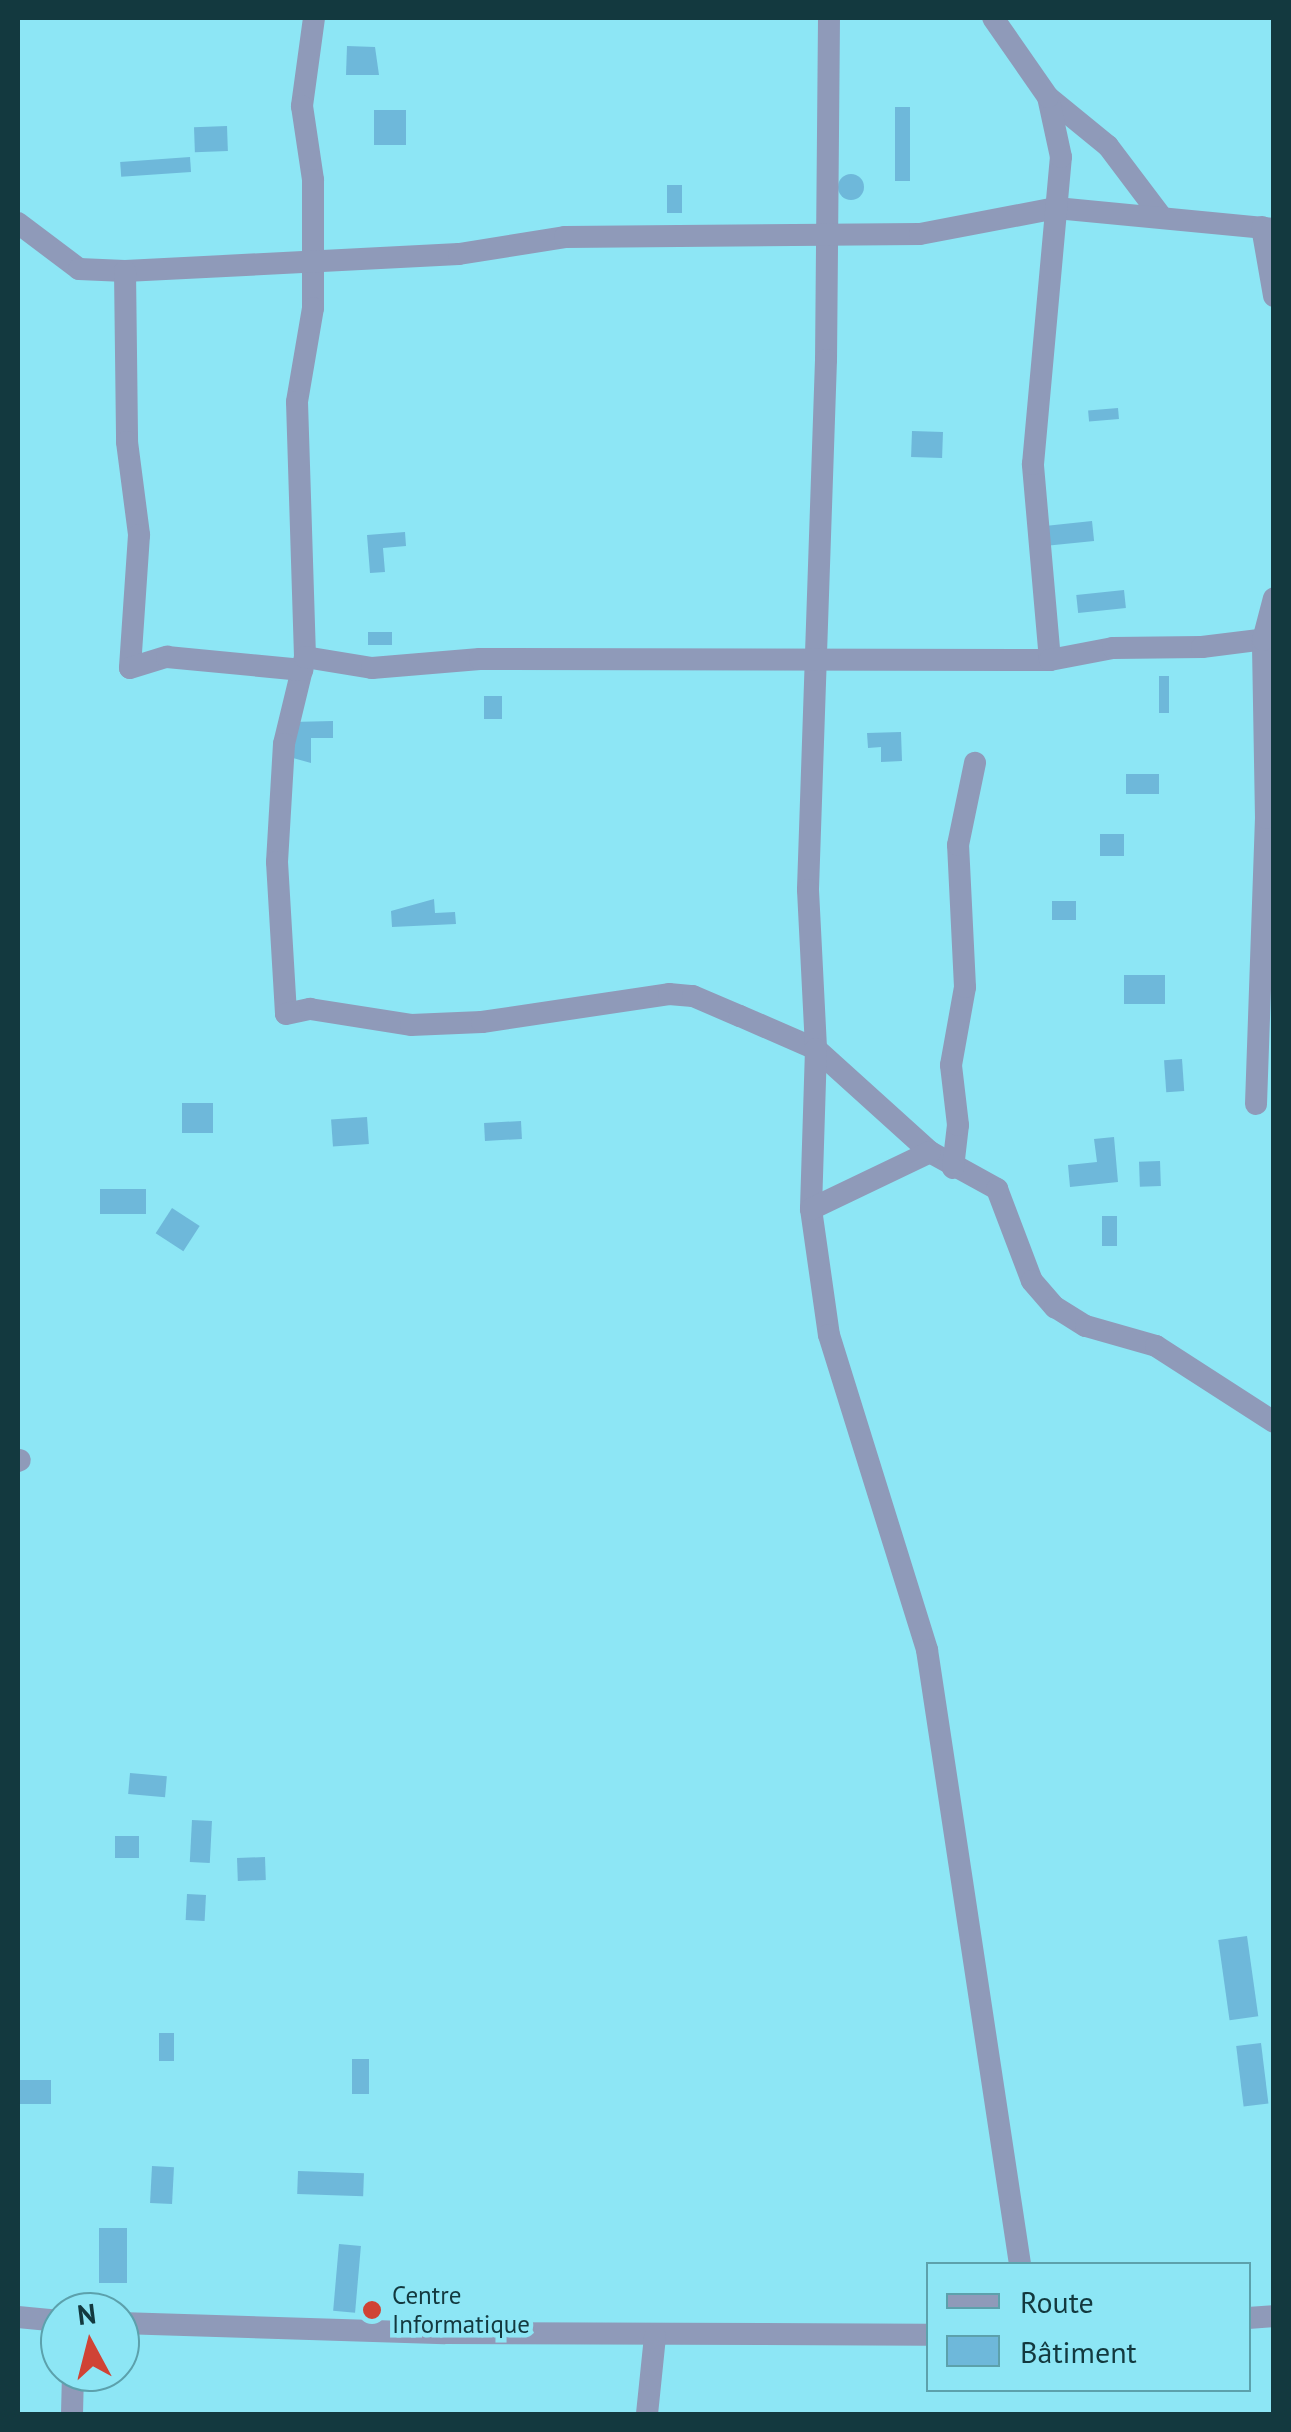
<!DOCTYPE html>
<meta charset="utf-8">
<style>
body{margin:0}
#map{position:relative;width:1291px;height:2432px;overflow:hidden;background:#8de6f5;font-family:"PT Sans",sans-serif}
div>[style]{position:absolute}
.building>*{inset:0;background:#6eb8da;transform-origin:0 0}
.round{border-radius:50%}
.minor>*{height:22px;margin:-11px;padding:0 11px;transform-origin:11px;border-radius:11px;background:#8f9ab9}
.dots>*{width:28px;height:28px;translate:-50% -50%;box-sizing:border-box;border:5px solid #8de6f5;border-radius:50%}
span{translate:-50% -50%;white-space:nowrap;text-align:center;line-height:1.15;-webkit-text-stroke:9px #8de6f5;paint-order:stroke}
.poi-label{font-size:25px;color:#13393f}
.left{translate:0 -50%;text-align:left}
.frame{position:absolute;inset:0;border:20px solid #13393f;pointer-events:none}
.legend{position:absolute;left:926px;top:2262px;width:325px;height:130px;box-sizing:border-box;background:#8de6f5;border:2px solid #5ca1ac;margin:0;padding:12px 18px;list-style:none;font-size:30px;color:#13393f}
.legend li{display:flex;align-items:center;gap:20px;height:50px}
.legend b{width:50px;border:2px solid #5ca1ac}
.north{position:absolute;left:40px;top:2292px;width:100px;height:100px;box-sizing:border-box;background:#8de6f5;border:2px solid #5ca1ac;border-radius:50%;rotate:353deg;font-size:28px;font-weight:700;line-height:40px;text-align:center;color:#13393f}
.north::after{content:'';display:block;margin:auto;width:35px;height:45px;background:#d04335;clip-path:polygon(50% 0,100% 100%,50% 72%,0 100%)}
</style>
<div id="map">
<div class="building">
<div style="clip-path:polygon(347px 46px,375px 47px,379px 75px,346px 75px)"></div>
<div style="left:895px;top:107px;width:15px;height:74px"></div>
<div style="left:374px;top:110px;width:32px;height:35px"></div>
<div style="left:227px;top:126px;width:25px;height:33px;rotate:88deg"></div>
<div style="left:190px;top:157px;width:15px;height:70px;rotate:86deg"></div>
<div class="round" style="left:838px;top:174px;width:26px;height:26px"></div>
<div style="left:682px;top:185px;width:28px;height:15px;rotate:90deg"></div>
<div style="left:1118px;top:408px;width:11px;height:30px;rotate:85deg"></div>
<div style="left:912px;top:431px;width:31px;height:26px;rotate:2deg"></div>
<div style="left:1092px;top:521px;width:20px;height:45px;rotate:84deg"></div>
<div style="clip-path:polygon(405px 532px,406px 546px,383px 548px,385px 572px,370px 573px,367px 535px)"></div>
<div style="left:1124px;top:590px;width:18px;height:48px;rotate:84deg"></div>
<div style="left:368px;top:632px;width:24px;height:13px"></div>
<div style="left:1159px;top:676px;width:10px;height:37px"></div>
<div style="left:502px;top:696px;width:23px;height:18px;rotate:90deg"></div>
<div style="clip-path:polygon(333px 721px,333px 738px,311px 738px,311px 763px,293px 758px,292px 722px)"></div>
<div style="clip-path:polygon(901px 732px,902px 761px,881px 762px,881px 747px,868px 748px,867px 733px)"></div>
<div style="left:1126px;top:774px;width:33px;height:20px"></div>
<div style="left:1100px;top:834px;width:24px;height:22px"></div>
<div style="clip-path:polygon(434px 899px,435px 913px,455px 912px,456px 924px,392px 927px,391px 911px)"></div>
<div style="left:1052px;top:901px;width:24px;height:19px"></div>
<div style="left:1124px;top:975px;width:41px;height:29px"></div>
<div style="left:1182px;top:1059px;width:32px;height:18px;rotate:86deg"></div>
<div style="left:182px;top:1103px;width:31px;height:30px"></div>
<div style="left:367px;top:1117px;width:27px;height:36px;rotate:86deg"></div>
<div style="left:521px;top:1121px;width:18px;height:37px;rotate:87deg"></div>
<div style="clip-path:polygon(1114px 1137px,1118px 1182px,1070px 1187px,1068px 1165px,1097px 1162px,1094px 1139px)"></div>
<div style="left:1160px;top:1161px;width:25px;height:21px;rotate:88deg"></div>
<div style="left:100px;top:1189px;width:46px;height:25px"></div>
<div style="left:172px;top:1208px;width:33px;height:30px;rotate:33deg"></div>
<div style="left:1102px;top:1216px;width:15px;height:30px"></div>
<div style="left:130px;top:1773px;width:37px;height:21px;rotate:5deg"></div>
<div style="left:192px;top:1820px;width:20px;height:42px;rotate:3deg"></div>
<div style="left:115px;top:1836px;width:24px;height:22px"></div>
<div style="left:265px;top:1857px;width:23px;height:28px;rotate:88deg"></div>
<div style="left:187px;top:1894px;width:19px;height:26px;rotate:3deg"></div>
<div style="left:1247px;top:1936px;width:81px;height:29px;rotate:82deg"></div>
<div style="left:159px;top:2033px;width:15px;height:28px"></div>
<div style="left:1261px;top:2043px;width:61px;height:25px;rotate:83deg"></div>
<div style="left:352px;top:2059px;width:17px;height:35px"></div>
<div style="left:20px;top:2080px;width:31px;height:24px"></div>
<div style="left:152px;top:2166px;width:22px;height:37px;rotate:3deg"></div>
<div style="left:298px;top:2171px;width:66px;height:23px;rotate:2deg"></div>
<div style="left:99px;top:2228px;width:28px;height:55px"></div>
<div style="left:339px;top:2244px;width:22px;height:67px;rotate:5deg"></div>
</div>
<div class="minor">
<div style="left:314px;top:18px;width:89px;rotate:97.8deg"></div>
<div style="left:302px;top:106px;width:75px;rotate:81.5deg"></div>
<div style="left:313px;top:180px;width:128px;rotate:90deg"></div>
<div style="left:313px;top:308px;width:95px;rotate:99.7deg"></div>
<div style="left:297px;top:402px;width:255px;rotate:88.2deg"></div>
<div style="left:305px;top:657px;width:89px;rotate:103.6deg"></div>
<div style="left:284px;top:744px;width:118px;rotate:93.4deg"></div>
<div style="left:277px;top:862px;width:152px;rotate:86.6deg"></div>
<div style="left:286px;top:1014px;width:25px;rotate:-12deg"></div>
<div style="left:310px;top:1009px;width:102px;rotate:9deg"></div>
<div style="left:411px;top:1025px;width:71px;rotate:-2.4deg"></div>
<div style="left:482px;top:1022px;width:189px;rotate:-8.5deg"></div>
<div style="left:669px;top:994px;width:24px;rotate:5deg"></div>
<div style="left:693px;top:996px;width:51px;rotate:23.1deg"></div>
<div style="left:740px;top:1016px;width:83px;rotate:23.5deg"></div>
<div style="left:816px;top:1049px;width:154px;rotate:42.1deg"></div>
<div style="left:930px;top:1152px;width:77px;rotate:28.9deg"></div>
<div style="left:997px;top:1189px;width:98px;rotate:69.2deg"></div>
<div style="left:1032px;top:1281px;width:35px;rotate:49deg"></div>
<div style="left:1055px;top:1307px;width:36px;rotate:32deg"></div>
<div style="left:1086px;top:1326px;width:73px;rotate:15.9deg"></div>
<div style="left:1156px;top:1346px;width:140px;rotate:32.8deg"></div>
<div style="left:829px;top:18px;width:342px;rotate:90.5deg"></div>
<div style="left:826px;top:360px;width:530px;rotate:91.95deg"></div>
<div style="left:808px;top:890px;width:159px;rotate:87.1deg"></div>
<div style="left:816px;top:1049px;width:160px;rotate:91.8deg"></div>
<div style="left:811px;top:1209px;width:127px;rotate:81.9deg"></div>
<div style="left:829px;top:1335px;width:330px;rotate:72.7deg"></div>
<div style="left:927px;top:1650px;width:621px;rotate:81.39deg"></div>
<div style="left:1048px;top:97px;width:77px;rotate:39.2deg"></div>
<div style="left:1108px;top:146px;width:86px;rotate:53deg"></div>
<div style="left:18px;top:223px;width:76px;rotate:37deg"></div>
<div style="left:79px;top:269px;width:46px;rotate:2.5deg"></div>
<div style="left:125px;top:271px;width:334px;rotate:-2.9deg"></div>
<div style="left:459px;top:254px;width:107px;rotate:-9.1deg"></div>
<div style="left:565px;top:237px;width:355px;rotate:-0.5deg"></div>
<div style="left:920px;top:234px;width:138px;rotate:-10.8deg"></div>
<div style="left:1056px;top:208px;width:219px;rotate:5.5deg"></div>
<div style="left:1262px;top:227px;width:70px;rotate:80.1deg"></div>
<div style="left:125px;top:271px;width:171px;rotate:89.3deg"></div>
<div style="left:127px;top:442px;width:94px;rotate:82.6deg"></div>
<div style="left:139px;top:535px;width:133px;rotate:93.9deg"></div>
<div style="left:130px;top:668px;width:39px;rotate:-17deg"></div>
<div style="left:167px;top:657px;width:136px;rotate:5.5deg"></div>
<div style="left:305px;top:657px;width:68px;rotate:9.3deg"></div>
<div style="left:372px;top:668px;width:108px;rotate:-4.8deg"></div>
<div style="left:480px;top:659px;width:570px;rotate:0.1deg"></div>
<div style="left:1050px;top:660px;width:197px;rotate:-95deg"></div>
<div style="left:1033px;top:464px;width:308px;rotate:-84.8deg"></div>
<div style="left:1061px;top:157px;width:61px;rotate:-102.2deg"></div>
<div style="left:1048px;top:97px;width:96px;rotate:-124.8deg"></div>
<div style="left:1050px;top:660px;width:64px;rotate:-10.8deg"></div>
<div style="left:1113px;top:648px;width:89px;rotate:-0.6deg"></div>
<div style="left:1202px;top:647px;width:73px;rotate:-7.1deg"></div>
<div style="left:1256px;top:1104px;width:286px;rotate:-88deg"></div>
<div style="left:1266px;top:818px;width:178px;rotate:-91deg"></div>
<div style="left:1263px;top:640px;width:43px;rotate:-75.3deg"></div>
<div style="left:953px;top:1168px;width:43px;rotate:-83.4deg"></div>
<div style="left:958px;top:1125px;width:60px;rotate:-96.7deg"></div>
<div style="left:951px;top:1065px;width:79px;rotate:-79.8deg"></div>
<div style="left:965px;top:987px;width:142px;rotate:-92.8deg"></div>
<div style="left:958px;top:845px;width:84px;rotate:-78.3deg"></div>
<div style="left:811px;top:1209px;width:132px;rotate:-25.6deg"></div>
<div style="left:18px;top:1461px;width:2px;rotate:-27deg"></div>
<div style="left:18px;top:2317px;width:42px;rotate:5.4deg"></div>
<div style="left:1248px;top:2318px;width:26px;rotate:-4deg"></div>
<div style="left:120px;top:2323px;width:325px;rotate:1.8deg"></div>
<div style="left:445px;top:2333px;width:483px;rotate:0.2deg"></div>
<div style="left:72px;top:2414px;width:42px;rotate:-88.6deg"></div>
<div style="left:647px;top:2414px;width:78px;rotate:-84.1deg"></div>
</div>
<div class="dots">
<div style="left:372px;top:2310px;background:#d04335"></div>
</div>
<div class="poi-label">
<span class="left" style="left:392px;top:2310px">Centre<br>Informatique</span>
</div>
<div class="frame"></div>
<ul class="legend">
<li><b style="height:12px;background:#8f9ab9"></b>Route</li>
<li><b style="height:28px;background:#6eb8da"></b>Bâtiment</li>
</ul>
<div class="north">N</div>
</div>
